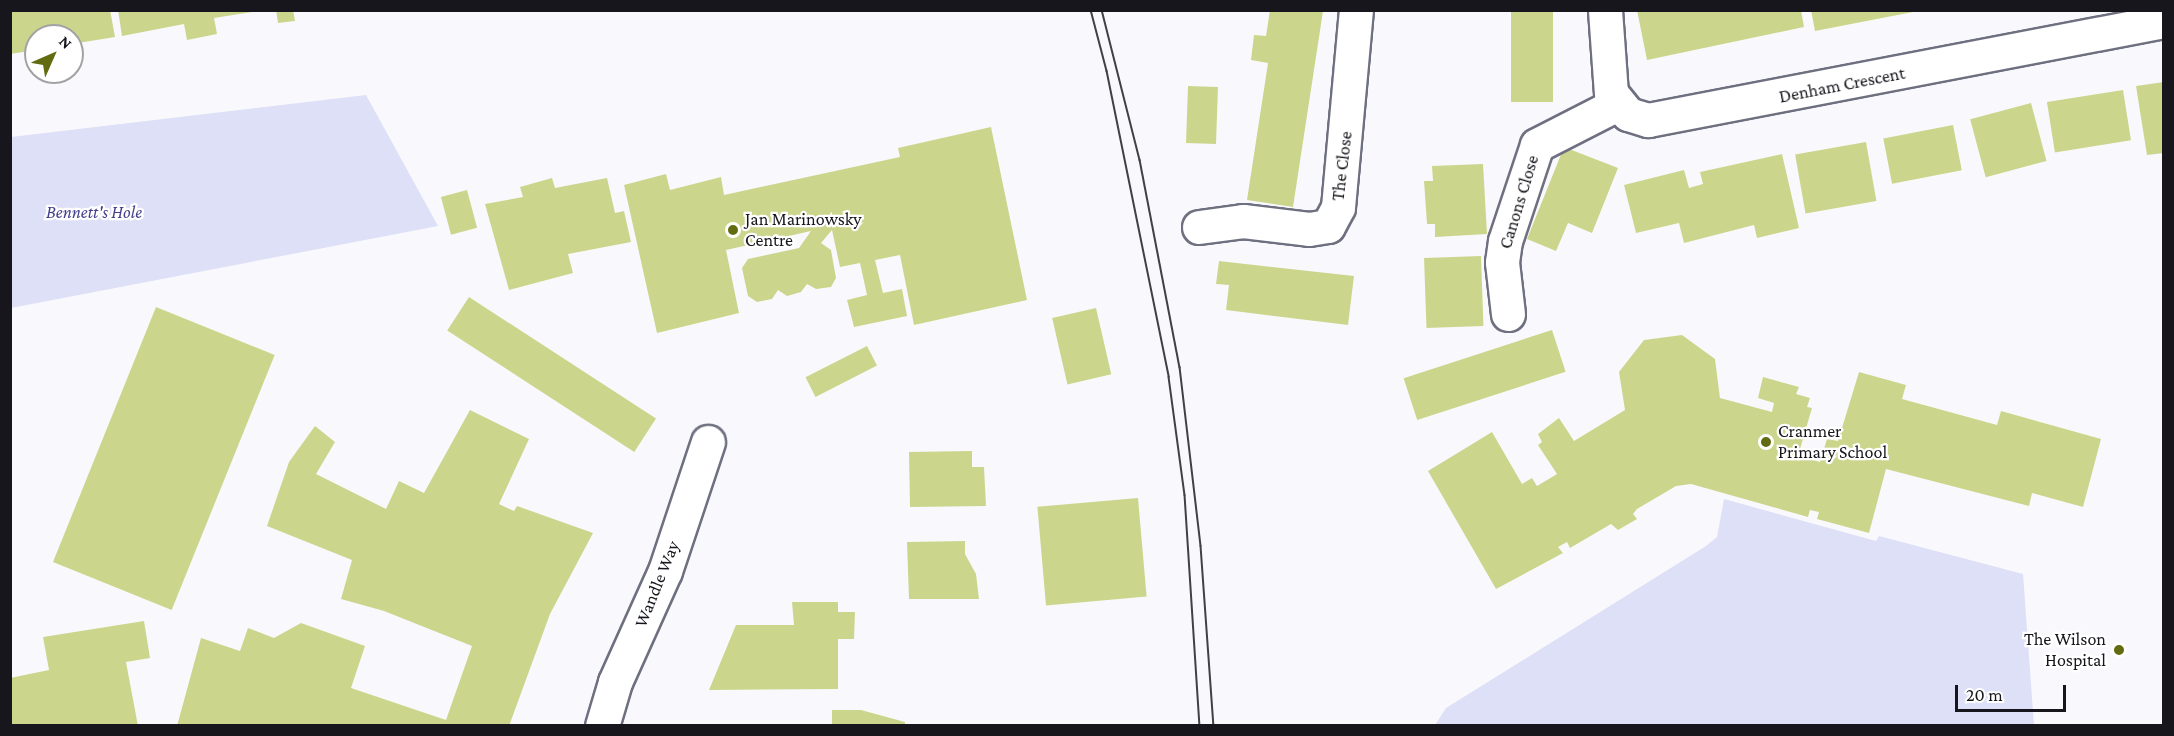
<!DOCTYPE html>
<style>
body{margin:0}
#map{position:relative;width:2174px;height:736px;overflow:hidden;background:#f9f9fd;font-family:"Crimson Pro",serif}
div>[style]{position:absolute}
.green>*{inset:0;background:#dde0f6}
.building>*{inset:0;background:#cbd68c;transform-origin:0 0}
.roads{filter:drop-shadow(2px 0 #6e7080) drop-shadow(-2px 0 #6e7080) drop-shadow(0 2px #6e7080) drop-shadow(0 -2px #6e7080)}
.minor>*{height:33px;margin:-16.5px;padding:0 16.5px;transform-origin:16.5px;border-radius:16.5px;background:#fff}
.tram>*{height:1.5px;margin:-0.75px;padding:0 0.75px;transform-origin:0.75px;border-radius:0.75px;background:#404046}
.dots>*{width:16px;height:16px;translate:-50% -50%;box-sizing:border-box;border:3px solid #fff;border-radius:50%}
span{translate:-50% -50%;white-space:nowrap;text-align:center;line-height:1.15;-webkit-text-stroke:4.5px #fff;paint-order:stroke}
.street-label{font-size:18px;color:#16161c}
.park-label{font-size:18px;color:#42408e;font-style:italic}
.poi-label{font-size:18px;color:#16161c}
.left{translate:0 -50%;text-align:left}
.right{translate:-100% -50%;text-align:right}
.frame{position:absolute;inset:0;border:12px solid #16161c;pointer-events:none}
.north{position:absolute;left:24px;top:24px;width:60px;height:60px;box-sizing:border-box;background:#fff;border:2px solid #a2a2a4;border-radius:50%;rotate:45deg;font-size:16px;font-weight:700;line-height:24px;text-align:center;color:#16161c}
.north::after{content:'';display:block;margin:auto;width:21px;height:27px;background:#626b10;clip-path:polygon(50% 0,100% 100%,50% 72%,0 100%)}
.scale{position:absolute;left:1955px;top:685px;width:111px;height:27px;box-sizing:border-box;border:3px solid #16161c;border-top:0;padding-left:8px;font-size:18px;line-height:21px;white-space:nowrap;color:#16161c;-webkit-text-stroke:4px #fff;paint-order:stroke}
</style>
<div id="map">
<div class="green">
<div style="clip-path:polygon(366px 95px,438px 226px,11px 308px,11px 137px)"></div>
<div style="clip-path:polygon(1724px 499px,1876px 541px,1879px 536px,2023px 574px,2034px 725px,1435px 725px,1446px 708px,1706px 546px,1717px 537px)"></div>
</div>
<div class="building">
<div style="clip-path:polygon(10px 10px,110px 10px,115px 37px,72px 44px,72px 36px,36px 36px,36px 50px,10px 54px)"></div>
<div style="clip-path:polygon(118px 10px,252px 10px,252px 12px,214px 18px,217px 34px,187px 40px,184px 24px,122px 36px)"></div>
<div style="clip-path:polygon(276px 10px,293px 10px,295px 21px,278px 23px)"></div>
<div style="clip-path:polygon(1270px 10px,1323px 11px,1293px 207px,1247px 200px,1268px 63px,1251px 60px,1254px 35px,1266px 36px)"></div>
<div style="left:1511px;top:10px;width:42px;height:92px"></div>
<div style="clip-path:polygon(1637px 10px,1801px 10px,1804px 27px,1647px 60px)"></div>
<div style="clip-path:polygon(1811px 10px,1912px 10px,1913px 12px,1815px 31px)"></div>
<div style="clip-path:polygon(2164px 82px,2164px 153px,2147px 155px,2136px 86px)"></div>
<div style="left:1188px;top:86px;width:30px;height:57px;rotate:2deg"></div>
<div style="left:2123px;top:90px;width:51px;height:77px;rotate:81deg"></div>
<div style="left:2031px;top:103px;width:60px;height:63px;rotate:75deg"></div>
<div style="left:1953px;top:125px;width:46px;height:71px;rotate:79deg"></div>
<div style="clip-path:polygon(991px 127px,1027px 300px,914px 325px,900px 255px,875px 260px,883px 293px,902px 289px,907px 316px,854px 327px,847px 300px,867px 295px,860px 263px,840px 267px,832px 230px,821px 243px,831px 250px,836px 278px,831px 287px,816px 289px,807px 284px,801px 292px,787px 296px,778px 290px,772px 299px,757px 302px,748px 296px,742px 268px,748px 259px,799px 248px,811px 231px,726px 250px,739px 313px,657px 333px,624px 185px,666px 174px,670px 190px,721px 177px,724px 195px,900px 157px,898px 148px)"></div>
<div style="left:1866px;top:142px;width:60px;height:72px;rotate:80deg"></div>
<div style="clip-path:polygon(1564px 147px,1618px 168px,1592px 233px,1568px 223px,1556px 251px,1527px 239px)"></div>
<div style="clip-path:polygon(1782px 154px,1799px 228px,1757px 238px,1754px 225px,1684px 243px,1679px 223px,1636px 233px,1624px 185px,1684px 170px,1689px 188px,1703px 184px,1700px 172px)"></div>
<div style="clip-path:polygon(1483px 164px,1487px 234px,1435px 237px,1435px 224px,1427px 224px,1424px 181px,1433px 181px,1432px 166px)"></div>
<div style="clip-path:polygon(552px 178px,555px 188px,607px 178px,615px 213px,624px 211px,631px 242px,568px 254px,573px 273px,509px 290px,485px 204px,523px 197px,520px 187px)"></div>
<div style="left:467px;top:190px;width:39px;height:27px;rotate:75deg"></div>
<div style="left:1481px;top:256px;width:70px;height:57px;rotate:88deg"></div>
<div style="clip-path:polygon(1219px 261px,1354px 276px,1348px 325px,1226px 310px,1229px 285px,1216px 284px)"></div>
<div style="left:469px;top:297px;width:223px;height:40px;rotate:33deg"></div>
<div style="left:156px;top:307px;width:128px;height:275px;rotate:22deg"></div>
<div style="left:1096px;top:308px;width:68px;height:45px;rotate:77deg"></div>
<div style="left:1552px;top:330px;width:44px;height:156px;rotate:72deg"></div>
<div style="clip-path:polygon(1682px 335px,1715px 359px,1720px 398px,1772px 412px,1774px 403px,1758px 398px,1763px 377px,1799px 387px,1796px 394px,1810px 398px,1807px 407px,1812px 408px,1798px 456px,1820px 462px,1827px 439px,1838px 441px,1859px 372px,1906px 385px,1902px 399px,1997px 425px,2001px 411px,2101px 439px,2083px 507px,2032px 493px,2029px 506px,1886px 469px,1869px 533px,1817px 519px,1819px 512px,1810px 510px,1808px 517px,1691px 484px,1676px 486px,1637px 509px,1633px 514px,1637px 519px,1618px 530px,1611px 524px,1570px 548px,1567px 542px,1558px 547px,1563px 553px,1496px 589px,1428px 471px,1492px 432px,1522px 484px,1532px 478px,1537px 486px,1557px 474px,1538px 445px,1542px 442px,1538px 434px,1559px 418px,1574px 441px,1625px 410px,1619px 372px,1644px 340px)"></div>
<div style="left:867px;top:346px;width:22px;height:69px;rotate:63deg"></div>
<div style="clip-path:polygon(470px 410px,529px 439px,499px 504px,514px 511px,517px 506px,593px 533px,550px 614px,509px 726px,177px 726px,201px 638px,240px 651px,248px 628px,274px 638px,301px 623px,365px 646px,351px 688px,446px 720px,472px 646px,384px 611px,341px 599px,352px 560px,267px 526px,289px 462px,315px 426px,335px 442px,316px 474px,386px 509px,399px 481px,424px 493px)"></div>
<div style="clip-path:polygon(972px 451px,972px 467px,984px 467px,986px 506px,910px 507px,909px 452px)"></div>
<div style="left:1138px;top:498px;width:99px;height:101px;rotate:85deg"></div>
<div style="clip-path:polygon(965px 541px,965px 554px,976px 574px,979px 599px,909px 599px,907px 542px)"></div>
<div style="clip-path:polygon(792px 602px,838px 602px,838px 612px,855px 612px,854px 639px,838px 639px,838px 689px,709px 690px,736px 625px,794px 625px)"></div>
<div style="clip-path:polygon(144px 621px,150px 658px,126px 662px,138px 726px,10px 726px,10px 678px,49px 670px,43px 637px)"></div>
<div style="clip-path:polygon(832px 710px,861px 710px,905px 722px,905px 726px,832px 726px)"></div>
</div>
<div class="roads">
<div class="minor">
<div style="left:1605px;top:10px;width:83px;rotate:85.9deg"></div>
<div style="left:1611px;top:93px;width:27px;rotate:51deg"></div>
<div style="left:1628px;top:114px;width:21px;rotate:17deg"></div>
<div style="left:1648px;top:120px;width:525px;rotate:-10.86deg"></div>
<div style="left:1199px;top:227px;width:44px;rotate:-7.8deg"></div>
<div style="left:1243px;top:221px;width:66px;rotate:6.9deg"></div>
<div style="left:1309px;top:229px;width:19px;rotate:-9deg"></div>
<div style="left:1328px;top:226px;width:21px;rotate:-62deg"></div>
<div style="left:1338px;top:207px;width:198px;rotate:-84.8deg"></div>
<div style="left:1508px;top:314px;width:52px;rotate:-96.6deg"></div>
<div style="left:1502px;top:262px;width:21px;rotate:-82deg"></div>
<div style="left:1505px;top:241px;width:101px;rotate:-71.6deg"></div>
<div style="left:1537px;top:145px;width:90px;rotate:-27.1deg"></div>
<div style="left:602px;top:726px;width:46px;rotate:-73.5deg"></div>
<div style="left:615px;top:682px;width:122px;rotate:-65.8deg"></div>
<div style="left:665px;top:571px;width:136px;rotate:-71.6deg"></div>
</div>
</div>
<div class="tram">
<div style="left:1091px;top:10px;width:63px;rotate:75.3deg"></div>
<div style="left:1107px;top:71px;width:312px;rotate:78.5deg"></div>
<div style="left:1169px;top:377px;width:119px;rotate:82.3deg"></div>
<div style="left:1185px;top:495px;width:231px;rotate:86.3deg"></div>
<div style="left:1102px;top:10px;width:155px;rotate:75.8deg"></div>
<div style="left:1140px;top:160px;width:211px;rotate:79.1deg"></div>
<div style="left:1180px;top:367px;width:180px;rotate:83.3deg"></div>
<div style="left:1201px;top:546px;width:180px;rotate:85.9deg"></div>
</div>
<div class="dots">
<div style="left:733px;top:230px;background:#626b10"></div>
<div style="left:1766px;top:442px;background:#626b10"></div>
<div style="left:2119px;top:650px;background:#626b10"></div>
</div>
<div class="street-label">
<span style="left:1842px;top:85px;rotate:-11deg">Denham Crescent</span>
<span style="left:1342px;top:166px;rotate:-83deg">The Close</span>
<span style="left:1519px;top:202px;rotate:-73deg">Canons Close</span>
<span style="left:657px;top:584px;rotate:-68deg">Wandle Way</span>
</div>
<div class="park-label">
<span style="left:94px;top:212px">Bennett's Hole</span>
</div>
<div class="poi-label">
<span class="left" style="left:745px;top:230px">Jan Marinowsky<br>Centre</span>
<span class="left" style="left:1778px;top:442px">Cranmer<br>Primary School</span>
<span class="right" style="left:2106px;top:650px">The Wilson<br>Hospital</span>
</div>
<div class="frame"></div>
<div class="north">N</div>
<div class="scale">20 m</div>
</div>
